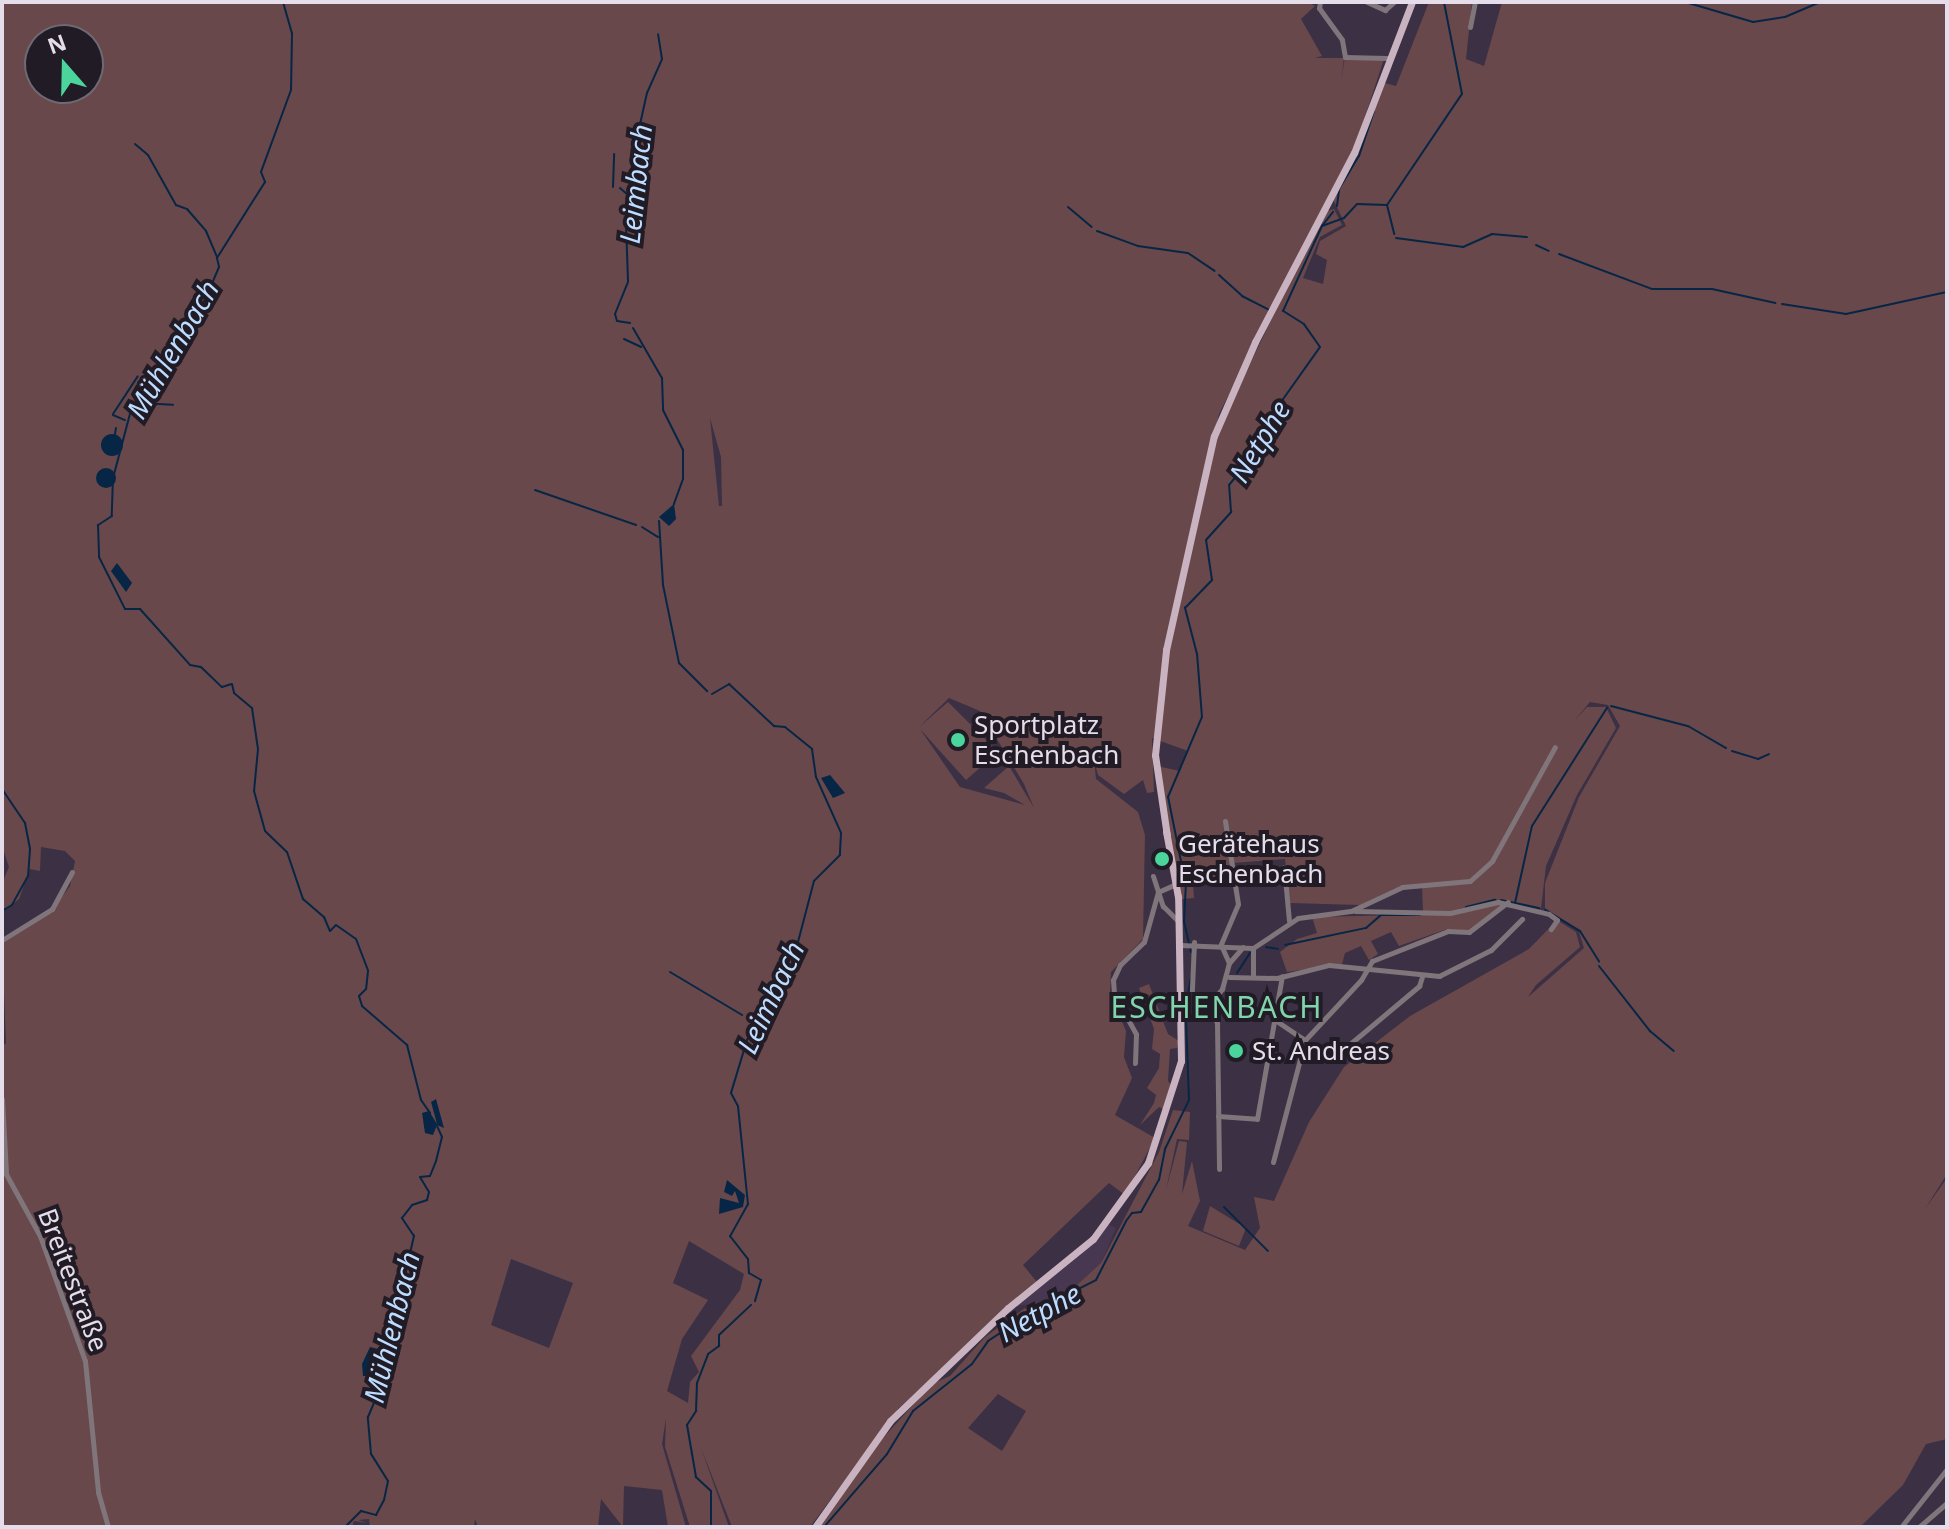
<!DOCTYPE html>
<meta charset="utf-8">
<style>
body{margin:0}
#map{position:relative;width:1949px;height:1529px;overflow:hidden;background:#3c3044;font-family:"Noto Sans",sans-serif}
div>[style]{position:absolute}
.built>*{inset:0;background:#473751}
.green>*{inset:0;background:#68484b}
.water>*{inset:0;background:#072645}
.round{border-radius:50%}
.stream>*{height:2px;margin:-1px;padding:0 1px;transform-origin:1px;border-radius:1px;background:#072645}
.minor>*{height:5px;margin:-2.5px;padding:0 2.5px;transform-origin:2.5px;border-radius:2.5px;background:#80757b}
.major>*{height:7px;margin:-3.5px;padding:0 3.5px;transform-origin:3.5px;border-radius:3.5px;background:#cab3c0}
.dots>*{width:22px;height:22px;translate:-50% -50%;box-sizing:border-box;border:4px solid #201b24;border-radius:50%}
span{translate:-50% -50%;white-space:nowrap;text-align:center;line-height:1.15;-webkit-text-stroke:8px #201b24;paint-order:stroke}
.poi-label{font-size:26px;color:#e5ddea}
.left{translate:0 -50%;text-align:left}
.street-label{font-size:26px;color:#e5ddea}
.water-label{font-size:28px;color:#bddcff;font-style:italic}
.quarter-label{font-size:30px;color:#81d4ac;letter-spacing:2px}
.frame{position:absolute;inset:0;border:4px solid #e5ddea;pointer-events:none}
.north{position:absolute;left:24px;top:24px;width:80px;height:80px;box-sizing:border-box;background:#201b24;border:2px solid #6f6973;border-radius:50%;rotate:340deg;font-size:22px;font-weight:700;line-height:32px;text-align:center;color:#e5ddea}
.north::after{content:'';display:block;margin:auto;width:28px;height:36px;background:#4bd49b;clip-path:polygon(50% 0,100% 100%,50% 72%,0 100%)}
</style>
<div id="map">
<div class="built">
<div style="clip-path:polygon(1108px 1224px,1116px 1228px,1101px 1263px,1078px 1284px,1040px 1303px,1015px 1306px,1071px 1263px)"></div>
</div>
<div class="green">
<div style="clip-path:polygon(evenodd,2px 2px,1307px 2px,1315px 6px,1301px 19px,1322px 56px,1315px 58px,1344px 58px,1341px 80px,1345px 57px,1384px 59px,1357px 141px,1219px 414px,1188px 548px,1193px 547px,1219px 427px,1324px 212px,1334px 209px,1342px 225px,1320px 237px,1303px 278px,1323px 284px,1327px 260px,1316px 254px,1320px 241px,1346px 226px,1332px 197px,1359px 151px,1381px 82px,1396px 86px,1429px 2px,1472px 2px,1466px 59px,1484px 66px,1502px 2px,1947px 2px,1947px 1174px,1925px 1209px,1947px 1178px,1947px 1439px,1926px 1444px,1903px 1485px,1860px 1527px,818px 1527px,864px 1459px,932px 1384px,950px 1376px,985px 1337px,1025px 1308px,1030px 1312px,1078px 1284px,1101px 1263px,1159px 1152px,1173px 1110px,1190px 1112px,1189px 1140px,1177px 1139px,1166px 1190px,1179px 1141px,1187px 1142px,1182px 1194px,1192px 1161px,1200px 1201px,1188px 1226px,1245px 1250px,1260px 1228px,1254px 1197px,1274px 1201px,1309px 1122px,1344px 1067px,1410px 1016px,1529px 949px,1557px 920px,1576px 932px,1580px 947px,1536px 985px,1528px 997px,1584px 948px,1578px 929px,1545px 908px,1545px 883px,1579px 797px,1620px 726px,1608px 705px,1590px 702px,1574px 721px,1587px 707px,1606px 707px,1616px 728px,1577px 795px,1546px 866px,1541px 908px,1494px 899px,1448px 912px,1423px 912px,1422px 885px,1402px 885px,1360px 905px,1289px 903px,1285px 859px,1233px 863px,1237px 884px,1193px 884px,1194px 898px,1181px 899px,1157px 766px,1180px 771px,1188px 751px,1152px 738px,1154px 792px,1147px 793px,1143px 780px,1124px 794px,1098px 775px,1094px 760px,1096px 779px,1138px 812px,1145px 835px,1143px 939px,1111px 972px,1110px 994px,1126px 1031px,1124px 1057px,1132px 1078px,1115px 1115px,1155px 1138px,1125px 1195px,1109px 1183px,1023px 1265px,1037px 1282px,899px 1408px,810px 1527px,732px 1527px,701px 1448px,729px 1527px,690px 1527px,665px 1447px,666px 1418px,662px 1444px,686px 1527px,668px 1527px,662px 1490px,624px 1486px,623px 1527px,601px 1499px,598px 1527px,478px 1527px,475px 1519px,474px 1527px,370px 1527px,369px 1519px,358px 1520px,367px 1523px,354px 1521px,352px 1527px,2px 1527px,2px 1046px,6px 1043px,2px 943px,52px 910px,70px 886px,75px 861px,65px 851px,41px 847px,40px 871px,30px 869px,19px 899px,2px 912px,2px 883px,9px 867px,2px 846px,2px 2px,40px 40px,88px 40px,88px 88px,40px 88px,40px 40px,2px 2px,710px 418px,721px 457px,722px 506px,719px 506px,710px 418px,2px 2px,949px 698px,980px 711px,1024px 784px,1034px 808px,1009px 766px,984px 788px,1004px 793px,1025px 805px,960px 787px,920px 729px,966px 780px,998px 752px,948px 702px,918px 728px,949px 698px,2px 2px,689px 1241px,744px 1274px,740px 1290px,691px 1356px,699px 1372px,690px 1382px,688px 1403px,667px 1391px,682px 1339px,708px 1300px,673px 1283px,689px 1241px,2px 2px,511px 1259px,573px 1283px,549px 1348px,491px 1325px,511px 1259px,2px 2px,998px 1394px,1026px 1411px,1002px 1451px,968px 1428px,998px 1394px)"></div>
<div style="clip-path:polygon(1490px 902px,1505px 903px,1469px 931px,1447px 929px,1399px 946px,1391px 932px,1371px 941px,1378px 954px,1369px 960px,1361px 946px,1345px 953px,1342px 964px,1287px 972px,1280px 952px,1297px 939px,1317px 933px,1312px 917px,1450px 914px)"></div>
<div style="clip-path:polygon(1149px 984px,1168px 1034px,1179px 1041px,1177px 1048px,1170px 1049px,1168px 1081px,1172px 1086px,1165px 1110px,1159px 1107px,1140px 1125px,1154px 1103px,1156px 1095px,1147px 1088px,1159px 1068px,1160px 1054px,1152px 1049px,1154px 1029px,1139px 988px)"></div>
<div style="clip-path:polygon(1210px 1206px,1246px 1228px,1239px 1246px,1203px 1231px)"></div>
</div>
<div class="water">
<div class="round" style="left:101px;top:434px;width:22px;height:22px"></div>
<div class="round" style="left:96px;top:468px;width:20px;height:20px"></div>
<div style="clip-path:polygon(674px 504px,676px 519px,669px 526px,659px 517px)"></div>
<div style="clip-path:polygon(117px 563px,132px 583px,126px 592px,111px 571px)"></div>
<div style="clip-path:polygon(830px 775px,845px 793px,833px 798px,821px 778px)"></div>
<div style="clip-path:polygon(436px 1099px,444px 1128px,437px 1125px,433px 1135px,425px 1133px,422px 1113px,429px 1111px,437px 1124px,431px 1102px)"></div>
<div style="clip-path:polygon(727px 1180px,745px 1195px,743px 1207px,719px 1214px,720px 1198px,739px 1203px,735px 1191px,732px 1196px,724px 1192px)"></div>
<div style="clip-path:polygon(370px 1347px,378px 1349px,369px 1376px,363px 1376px,362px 1364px)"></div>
<div style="clip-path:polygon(383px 1349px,383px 1372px,377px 1381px,370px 1376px)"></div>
</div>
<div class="stream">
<div style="left:283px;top:2px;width:32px;rotate:74deg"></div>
<div style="left:292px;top:33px;width:57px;rotate:91deg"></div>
<div style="left:291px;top:90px;width:87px;rotate:110.1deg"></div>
<div style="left:261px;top:172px;width:11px;rotate:68deg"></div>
<div style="left:265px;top:182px;width:90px;rotate:122.3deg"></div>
<div style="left:217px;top:258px;width:9px;rotate:77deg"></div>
<div style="left:219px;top:267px;width:34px;rotate:113deg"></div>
<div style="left:206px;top:298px;width:135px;rotate:123.8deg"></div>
<div style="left:131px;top:410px;width:70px;rotate:104.8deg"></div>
<div style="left:113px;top:478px;width:38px;rotate:92deg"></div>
<div style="left:112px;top:516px;width:17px;rotate:147deg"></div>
<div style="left:98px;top:525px;width:32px;rotate:88deg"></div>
<div style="left:99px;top:557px;width:58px;rotate:63.4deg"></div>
<div style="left:125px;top:609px;width:15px"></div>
<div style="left:140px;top:609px;width:75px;rotate:48.2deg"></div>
<div style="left:190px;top:665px;width:11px;rotate:10deg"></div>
<div style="left:201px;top:667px;width:29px;rotate:44deg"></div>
<div style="left:222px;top:687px;width:10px;rotate:-17deg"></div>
<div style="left:232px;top:684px;width:9px;rotate:77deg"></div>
<div style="left:234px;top:693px;width:23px;rotate:40deg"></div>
<div style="left:252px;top:708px;width:41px;rotate:81.7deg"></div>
<div style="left:258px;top:749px;width:42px;rotate:95.4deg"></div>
<div style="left:254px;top:791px;width:41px;rotate:74.6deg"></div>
<div style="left:265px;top:831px;width:30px;rotate:44deg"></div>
<div style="left:287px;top:852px;width:50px;rotate:71.2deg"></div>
<div style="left:303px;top:899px;width:28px;rotate:41deg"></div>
<div style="left:324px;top:917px;width:15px;rotate:67deg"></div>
<div style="left:330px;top:931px;width:8px;rotate:-45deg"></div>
<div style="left:336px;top:925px;width:24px;rotate:35deg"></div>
<div style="left:356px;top:939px;width:34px;rotate:69deg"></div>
<div style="left:368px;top:971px;width:18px;rotate:96deg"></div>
<div style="left:366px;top:989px;width:10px;rotate:135deg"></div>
<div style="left:359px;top:996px;width:10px;rotate:73deg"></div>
<div style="left:362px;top:1006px;width:60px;rotate:40.9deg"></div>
<div style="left:407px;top:1045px;width:57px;rotate:75.7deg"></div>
<div style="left:421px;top:1100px;width:16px;rotate:55deg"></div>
<div style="left:1685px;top:2px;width:71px;rotate:16.4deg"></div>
<div style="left:1753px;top:22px;width:32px;rotate:-9deg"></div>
<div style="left:1785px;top:17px;width:39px;rotate:-23deg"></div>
<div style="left:135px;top:144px;width:17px;rotate:40deg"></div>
<div style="left:148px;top:155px;width:57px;rotate:60.8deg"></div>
<div style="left:176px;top:205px;width:12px;rotate:20deg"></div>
<div style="left:187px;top:209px;width:29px;rotate:49deg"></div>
<div style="left:206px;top:231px;width:28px;rotate:67deg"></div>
<div style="left:613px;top:187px;width:33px;rotate:-88deg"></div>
<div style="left:620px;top:188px;width:11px;rotate:41deg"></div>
<div style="left:1387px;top:205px;width:30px;rotate:76deg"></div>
<div style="left:1337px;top:206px;width:17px;rotate:-83deg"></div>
<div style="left:1339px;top:189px;width:39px;rotate:-59deg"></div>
<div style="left:1359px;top:156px;width:47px;rotate:-71.6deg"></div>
<div style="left:1068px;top:207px;width:31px;rotate:40deg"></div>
<div style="left:1322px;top:226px;width:18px;rotate:-52deg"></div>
<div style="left:1097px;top:231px;width:44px;rotate:20.1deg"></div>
<div style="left:1138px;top:246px;width:50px;rotate:8deg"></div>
<div style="left:1188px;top:253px;width:32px;rotate:34deg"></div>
<div style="left:1396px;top:238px;width:68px;rotate:7.7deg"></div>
<div style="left:1463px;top:247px;width:32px;rotate:-24deg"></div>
<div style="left:1492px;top:234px;width:35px;rotate:5deg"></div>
<div style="left:1536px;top:245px;width:14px;rotate:25deg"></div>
<div style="left:1559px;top:254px;width:99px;rotate:20.6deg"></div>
<div style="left:1652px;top:289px;width:60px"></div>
<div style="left:1712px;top:289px;width:65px;rotate:12.5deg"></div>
<div style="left:1219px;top:275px;width:31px;rotate:42deg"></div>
<div style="left:1242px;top:296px;width:30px;rotate:27deg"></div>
<div style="left:1782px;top:304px;width:65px;rotate:8.9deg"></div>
<div style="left:1846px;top:314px;width:103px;rotate:-12.3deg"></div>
<div style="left:630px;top:323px;width:13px;rotate:-171deg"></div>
<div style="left:617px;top:321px;width:7px;rotate:-106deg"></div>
<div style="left:615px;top:314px;width:35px;rotate:-68deg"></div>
<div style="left:628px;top:281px;width:57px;rotate:-92deg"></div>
<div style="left:626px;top:224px;width:68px;rotate:-84.1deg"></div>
<div style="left:633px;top:156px;width:65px;rotate:-77.5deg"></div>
<div style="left:647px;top:93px;width:37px;rotate:-66deg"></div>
<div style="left:662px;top:59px;width:25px;rotate:-99deg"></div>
<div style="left:633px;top:328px;width:58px;rotate:59.9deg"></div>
<div style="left:662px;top:378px;width:32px;rotate:88deg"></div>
<div style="left:663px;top:410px;width:45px;rotate:63.4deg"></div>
<div style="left:683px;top:450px;width:29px;rotate:90deg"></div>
<div style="left:683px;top:479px;width:27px;rotate:110deg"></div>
<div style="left:624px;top:339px;width:19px;rotate:25deg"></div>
<div style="left:138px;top:403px;width:35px;rotate:3deg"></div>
<div style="left:113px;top:414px;width:45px;rotate:-56.7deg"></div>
<div style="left:113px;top:415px;width:13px;rotate:23deg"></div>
<div style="left:115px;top:434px;width:6px;rotate:-81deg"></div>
<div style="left:535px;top:490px;width:107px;rotate:19.1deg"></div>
<div style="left:659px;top:521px;width:64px;rotate:86.4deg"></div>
<div style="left:663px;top:585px;width:80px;rotate:78.4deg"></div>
<div style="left:679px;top:663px;width:40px;rotate:45deg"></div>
<div style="left:642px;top:527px;width:19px;rotate:32deg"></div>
<div style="left:712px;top:694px;width:20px;rotate:-30deg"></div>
<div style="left:729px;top:684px;width:62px;rotate:43deg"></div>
<div style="left:774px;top:726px;width:11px;rotate:5deg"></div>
<div style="left:785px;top:727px;width:35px;rotate:39deg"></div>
<div style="left:812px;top:749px;width:28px;rotate:82deg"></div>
<div style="left:816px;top:777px;width:61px;rotate:65.9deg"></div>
<div style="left:841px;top:833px;width:22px;rotate:93deg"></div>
<div style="left:840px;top:855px;width:37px;rotate:135deg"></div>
<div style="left:814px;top:881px;width:67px;rotate:104.7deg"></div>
<div style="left:797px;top:946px;width:106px;rotate:118deg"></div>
<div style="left:747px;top:1040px;width:55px;rotate:106.8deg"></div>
<div style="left:731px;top:1093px;width:15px;rotate:62deg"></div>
<div style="left:738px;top:1106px;width:99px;rotate:84.2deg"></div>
<div style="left:748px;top:1204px;width:37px;rotate:119deg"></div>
<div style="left:730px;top:1236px;width:29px;rotate:52deg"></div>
<div style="left:748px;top:1259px;width:14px;rotate:86deg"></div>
<div style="left:749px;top:1273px;width:14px;rotate:30deg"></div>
<div style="left:761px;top:1280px;width:22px;rotate:106deg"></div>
<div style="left:1611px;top:706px;width:80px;rotate:14.6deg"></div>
<div style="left:1688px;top:726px;width:44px;rotate:30.1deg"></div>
<div style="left:1732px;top:751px;width:27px;rotate:17deg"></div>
<div style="left:1758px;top:759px;width:12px;rotate:-24deg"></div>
<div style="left:2px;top:789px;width:41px;rotate:55.9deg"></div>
<div style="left:25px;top:823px;width:26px;rotate:79deg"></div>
<div style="left:30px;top:849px;width:27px;rotate:94deg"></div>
<div style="left:28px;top:876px;width:33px;rotate:119deg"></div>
<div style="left:12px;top:905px;width:12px;rotate:149deg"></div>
<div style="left:1501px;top:900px;width:39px;rotate:12deg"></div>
<div style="left:1515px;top:903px;width:79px;rotate:-77.6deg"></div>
<div style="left:1532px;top:826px;width:140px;rotate:-57.6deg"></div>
<div style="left:1466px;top:907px;width:30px;rotate:-14deg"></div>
<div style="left:1545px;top:910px;width:41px;rotate:31deg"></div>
<div style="left:1580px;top:931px;width:36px;rotate:58deg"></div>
<div style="left:1285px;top:945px;width:83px;rotate:-11.9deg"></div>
<div style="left:1366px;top:928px;width:20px;rotate:-41deg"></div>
<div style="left:1381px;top:915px;width:39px"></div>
<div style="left:1266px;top:947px;width:12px;rotate:9deg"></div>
<div style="left:1191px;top:952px;width:32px;rotate:-103deg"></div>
<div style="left:1184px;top:921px;width:35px;rotate:-87deg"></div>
<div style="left:1186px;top:886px;width:91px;rotate:-101.4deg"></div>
<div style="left:1168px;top:797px;width:87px;rotate:-67deg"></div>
<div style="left:1202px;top:717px;width:63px;rotate:-94.5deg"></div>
<div style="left:1197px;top:654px;width:48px;rotate:-104.6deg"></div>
<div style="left:1185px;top:608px;width:39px;rotate:-46deg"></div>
<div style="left:1212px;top:580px;width:40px;rotate:-98.5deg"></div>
<div style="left:1206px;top:540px;width:38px;rotate:-48deg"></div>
<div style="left:1231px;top:512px;width:27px;rotate:-94deg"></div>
<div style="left:1229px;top:485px;width:52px;rotate:-50.5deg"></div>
<div style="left:1262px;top:445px;width:47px;rotate:-66.2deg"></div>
<div style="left:1281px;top:402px;width:67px;rotate:-54.7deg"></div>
<div style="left:1320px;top:347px;width:28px;rotate:-125deg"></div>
<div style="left:1304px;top:324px;width:25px;rotate:-148deg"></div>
<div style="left:1283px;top:311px;width:94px;rotate:-65.4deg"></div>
<div style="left:1322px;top:226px;width:23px;rotate:-20deg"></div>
<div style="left:1344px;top:218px;width:19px;rotate:-47deg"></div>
<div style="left:1357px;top:204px;width:30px;rotate:2deg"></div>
<div style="left:1387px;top:205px;width:134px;rotate:-56deg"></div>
<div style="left:1462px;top:94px;width:94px;rotate:-101.1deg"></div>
<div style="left:1599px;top:966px;width:83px;rotate:51.9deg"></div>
<div style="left:1650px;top:1031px;width:31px;rotate:40deg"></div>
<div style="left:670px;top:972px;width:84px;rotate:30.8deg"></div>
<div style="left:1237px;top:973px;width:24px;rotate:-57deg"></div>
<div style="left:1186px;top:1006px;width:28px;rotate:-80deg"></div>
<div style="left:1224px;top:1207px;width:62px;rotate:45deg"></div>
<div style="left:345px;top:1527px;width:23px;rotate:-45deg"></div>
<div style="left:361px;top:1511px;width:16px;rotate:15deg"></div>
<div style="left:376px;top:1515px;width:17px;rotate:-62deg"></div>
<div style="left:384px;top:1500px;width:19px;rotate:-78deg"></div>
<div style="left:388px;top:1481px;width:32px;rotate:-122deg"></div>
<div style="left:371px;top:1454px;width:37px;rotate:-95deg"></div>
<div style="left:368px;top:1417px;width:39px;rotate:-67deg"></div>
<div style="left:383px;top:1381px;width:55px;rotate:-87.9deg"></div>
<div style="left:385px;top:1326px;width:33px;rotate:-63deg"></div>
<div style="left:400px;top:1297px;width:63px;rotate:-77.1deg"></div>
<div style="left:414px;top:1236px;width:22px;rotate:-124deg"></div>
<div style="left:402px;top:1218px;width:16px;rotate:-52deg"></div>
<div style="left:412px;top:1205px;width:16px;rotate:-18deg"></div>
<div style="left:427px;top:1200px;width:8px;rotate:-76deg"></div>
<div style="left:429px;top:1192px;width:17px;rotate:-121deg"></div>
<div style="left:420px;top:1177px;width:10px;rotate:-6deg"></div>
<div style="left:430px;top:1176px;width:16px;rotate:-68deg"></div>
<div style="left:436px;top:1161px;width:25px;rotate:-76deg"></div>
<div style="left:442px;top:1137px;width:12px;rotate:-114deg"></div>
<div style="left:711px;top:1527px;width:36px;rotate:-90deg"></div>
<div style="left:711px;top:1491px;width:21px;rotate:-137deg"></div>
<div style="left:696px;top:1477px;width:53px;rotate:-99.8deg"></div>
<div style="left:687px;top:1425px;width:17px;rotate:-57deg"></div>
<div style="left:696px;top:1411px;width:28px;rotate:-88deg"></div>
<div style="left:697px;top:1383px;width:31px;rotate:-69deg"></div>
<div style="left:708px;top:1354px;width:14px;rotate:-36deg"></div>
<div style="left:719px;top:1346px;width:11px;rotate:-90deg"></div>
<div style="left:719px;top:1335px;width:44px;rotate:-43.2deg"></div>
<div style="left:824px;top:1527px;width:96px;rotate:-49.2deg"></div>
<div style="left:887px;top:1454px;width:50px;rotate:-58.8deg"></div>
<div style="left:913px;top:1411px;width:75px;rotate:-38.5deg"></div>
<div style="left:972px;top:1364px;width:28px;rotate:-55deg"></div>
<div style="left:988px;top:1341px;width:49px;rotate:-33.4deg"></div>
<div style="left:1029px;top:1314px;width:75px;rotate:-26.9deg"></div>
<div style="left:1096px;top:1280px;width:66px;rotate:-63deg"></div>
<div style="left:1126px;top:1221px;width:10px;rotate:-53deg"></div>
<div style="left:1132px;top:1213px;width:9px;rotate:-6deg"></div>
<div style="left:1141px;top:1212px;width:37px;rotate:-61deg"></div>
<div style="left:1159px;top:1180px;width:32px;rotate:-79deg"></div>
<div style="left:1165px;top:1149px;width:55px;rotate:-63.9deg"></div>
<div style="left:1189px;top:1100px;width:82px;rotate:-92.1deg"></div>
</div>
<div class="minor">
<div style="left:1320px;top:2px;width:6px;rotate:99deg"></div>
<div style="left:1319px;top:8px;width:39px;rotate:54deg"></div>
<div style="left:1342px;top:40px;width:17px;rotate:80deg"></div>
<div style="left:1345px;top:57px;width:42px;rotate:1.4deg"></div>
<div style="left:1367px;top:2px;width:20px;rotate:24deg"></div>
<div style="left:1385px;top:10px;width:12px;rotate:-42deg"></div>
<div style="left:1470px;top:27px;width:25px;rotate:-79deg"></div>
<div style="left:1284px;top:867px;width:54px;rotate:84.7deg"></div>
<div style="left:1153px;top:876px;width:32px;rotate:72deg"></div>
<div style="left:1163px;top:906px;width:23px;rotate:45deg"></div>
<div style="left:1355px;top:911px;width:95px;rotate:1.2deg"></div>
<div style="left:1450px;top:913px;width:49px;rotate:-12.9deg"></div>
<div style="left:1498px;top:902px;width:52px;rotate:13.2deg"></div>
<div style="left:1549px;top:914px;width:10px;rotate:37deg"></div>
<div style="left:1557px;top:920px;width:11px;rotate:124deg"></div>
<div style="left:2px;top:940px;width:59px;rotate:-31.8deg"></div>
<div style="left:52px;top:909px;width:42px;rotate:-61.6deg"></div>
<div style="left:1221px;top:944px;width:43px;rotate:-67deg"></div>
<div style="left:1238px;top:904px;width:84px;rotate:-98.9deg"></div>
<div style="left:1180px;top:945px;width:73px;rotate:2.4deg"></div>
<div style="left:1253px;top:948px;width:54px;rotate:-33.7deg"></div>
<div style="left:1298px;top:918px;width:53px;rotate:-7.5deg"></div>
<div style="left:1351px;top:911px;width:56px;rotate:-25.2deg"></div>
<div style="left:1402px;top:887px;width:68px;rotate:-5deg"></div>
<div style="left:1470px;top:881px;width:30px;rotate:-42deg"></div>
<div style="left:1492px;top:861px;width:130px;rotate:-61.1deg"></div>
<div style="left:1253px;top:948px;width:28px;rotate:90deg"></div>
<div style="left:1229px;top:963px;width:21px;rotate:-49deg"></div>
<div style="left:1229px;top:977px;width:48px;rotate:1.2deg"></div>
<div style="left:1277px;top:978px;width:54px;rotate:-14deg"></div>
<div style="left:1329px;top:965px;width:111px;rotate:5.7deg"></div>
<div style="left:1439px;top:976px;width:58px;rotate:-26.6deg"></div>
<div style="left:1491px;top:950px;width:44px;rotate:-45deg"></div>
<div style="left:1209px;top:1005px;width:20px;rotate:66deg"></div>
<div style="left:1217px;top:1023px;width:146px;rotate:89.2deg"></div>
<div style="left:1191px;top:1011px;width:69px;rotate:-87.5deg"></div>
<div style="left:1181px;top:1013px;width:29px;rotate:-16deg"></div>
<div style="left:1209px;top:1005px;width:21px;rotate:-51deg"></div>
<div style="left:1222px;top:989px;width:27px;rotate:-75deg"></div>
<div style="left:1229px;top:963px;width:20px;rotate:-114deg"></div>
<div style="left:1275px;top:1020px;width:36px;rotate:34deg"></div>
<div style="left:1332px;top:1059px;width:114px;rotate:-40deg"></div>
<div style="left:1419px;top:986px;width:9px;rotate:-72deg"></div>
<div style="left:1135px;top:1063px;width:29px;rotate:-88deg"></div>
<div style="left:1136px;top:1034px;width:46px;rotate:-118.8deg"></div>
<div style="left:1114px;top:994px;width:14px;rotate:-94deg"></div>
<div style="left:1113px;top:980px;width:17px;rotate:-65deg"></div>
<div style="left:1120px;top:965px;width:33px;rotate:-44deg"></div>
<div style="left:1144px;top:942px;width:52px;rotate:-74.4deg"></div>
<div style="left:1158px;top:892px;width:20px;rotate:-24deg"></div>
<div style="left:2px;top:1099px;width:75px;rotate:86.9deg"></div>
<div style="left:6px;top:1174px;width:71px;rotate:61.3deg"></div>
<div style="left:40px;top:1236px;width:133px;rotate:70.2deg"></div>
<div style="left:85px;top:1361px;width:132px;rotate:84.3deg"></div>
<div style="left:98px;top:1492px;width:36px;rotate:74deg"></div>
<div style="left:1218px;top:1116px;width:39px;rotate:4deg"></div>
<div style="left:1257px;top:1119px;width:145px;rotate:-80.1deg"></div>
<div style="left:1273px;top:1162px;width:126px;rotate:-75.3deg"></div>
<div style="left:1305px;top:1040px;width:82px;rotate:-47deg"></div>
<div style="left:1361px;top:980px;width:22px;rotate:-60deg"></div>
<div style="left:1372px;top:961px;width:82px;rotate:-21.5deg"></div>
<div style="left:1448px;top:931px;width:21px;rotate:3deg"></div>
<div style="left:1469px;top:932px;width:49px;rotate:-37.6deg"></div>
<div style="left:1901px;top:1527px;width:74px;rotate:-51.6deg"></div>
<div style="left:1919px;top:1527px;width:37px;rotate:-41deg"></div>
</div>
<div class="major">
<div style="left:1167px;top:836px;width:82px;rotate:-98.4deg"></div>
<div style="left:1155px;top:755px;width:106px;rotate:-84deg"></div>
<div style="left:1166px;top:650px;width:219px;rotate:-77.4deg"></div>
<div style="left:1214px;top:436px;width:103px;rotate:-66.4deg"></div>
<div style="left:1255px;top:342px;width:213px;rotate:-62.4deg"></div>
<div style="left:1354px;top:153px;width:162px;rotate:-69deg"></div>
<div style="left:815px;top:1527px;width:130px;rotate:-54.7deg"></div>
<div style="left:890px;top:1421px;width:163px;rotate:-43.8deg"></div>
<div style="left:1008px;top:1308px;width:109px;rotate:-39.1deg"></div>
<div style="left:1093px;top:1239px;width:94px;rotate:-54.1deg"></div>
<div style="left:1148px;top:1163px;width:107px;rotate:-72.1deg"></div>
<div style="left:1181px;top:1061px;width:164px;rotate:-91deg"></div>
<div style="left:1178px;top:897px;width:67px;rotate:-100.3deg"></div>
</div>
<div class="dots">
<div style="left:958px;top:740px;background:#4bd49b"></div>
<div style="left:1162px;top:859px;background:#4bd49b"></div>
<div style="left:1236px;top:1051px;background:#4bd49b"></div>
</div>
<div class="poi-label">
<span class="left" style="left:974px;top:740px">Sportplatz<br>Eschenbach</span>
<span class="left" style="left:1178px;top:859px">Gerätehaus<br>Eschenbach</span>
<span class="left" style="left:1252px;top:1051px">St. Andreas</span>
</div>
<div class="street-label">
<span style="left:73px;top:1280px;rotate:69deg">Breitestraße</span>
</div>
<div class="water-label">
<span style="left:635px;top:184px;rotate:-84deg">Leimbach</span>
<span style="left:172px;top:349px;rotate:-60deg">Mühlenbach</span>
<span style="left:1259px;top:441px;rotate:-59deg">Netphe</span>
<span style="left:770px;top:997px;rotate:-65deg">Leimbach</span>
<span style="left:1039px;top:1312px;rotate:-29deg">Netphe</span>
<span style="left:391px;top:1327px;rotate:-76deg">Mühlenbach</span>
</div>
<div class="quarter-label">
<span style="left:1217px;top:1007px">ESCHENBACH</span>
</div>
<div class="frame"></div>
<div class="north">N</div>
</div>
